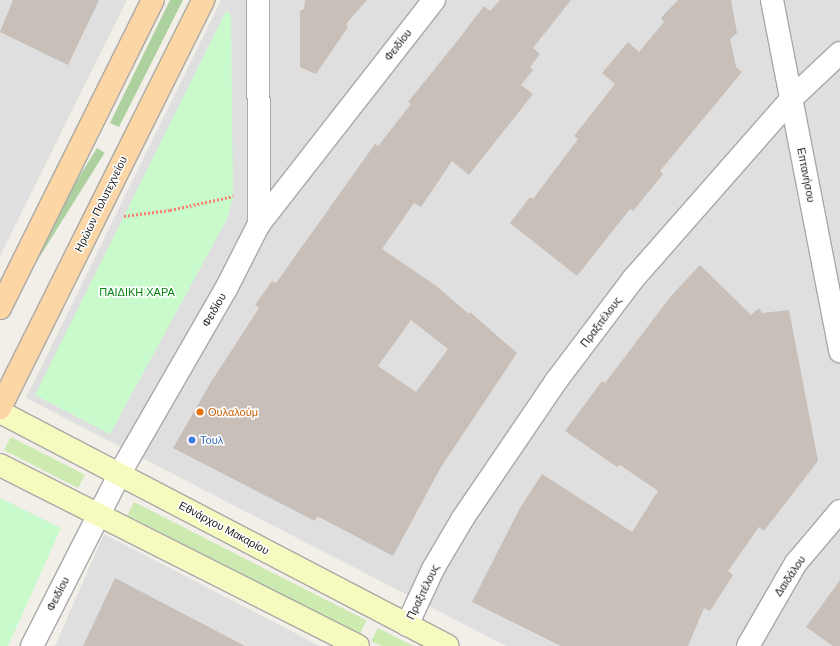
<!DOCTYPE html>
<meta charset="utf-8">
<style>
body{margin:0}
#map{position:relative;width:840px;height:646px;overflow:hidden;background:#f2efe9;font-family:"DM Sans",sans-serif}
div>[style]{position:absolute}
.residential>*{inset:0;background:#e0dfdf}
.grass>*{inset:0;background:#cdebb0;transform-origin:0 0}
.forest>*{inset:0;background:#add19e;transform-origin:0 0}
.park>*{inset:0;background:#c8facc}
.building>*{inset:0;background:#c7bfb8}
.path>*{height:2.5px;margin-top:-1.25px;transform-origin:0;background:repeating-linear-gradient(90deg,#fa8072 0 2px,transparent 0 4px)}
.roads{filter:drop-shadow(1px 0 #a9a9a9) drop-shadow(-1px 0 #a9a9a9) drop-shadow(0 1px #a9a9a9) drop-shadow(0 -1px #a9a9a9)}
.street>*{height:22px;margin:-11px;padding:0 11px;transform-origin:11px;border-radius:11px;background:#fff}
.secondary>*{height:22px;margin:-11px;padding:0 11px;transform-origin:11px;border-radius:11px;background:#f7fabf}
.primary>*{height:22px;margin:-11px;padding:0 11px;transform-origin:11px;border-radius:11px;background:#fcd6a4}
.dots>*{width:11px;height:11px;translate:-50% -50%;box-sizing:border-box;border:2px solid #fff;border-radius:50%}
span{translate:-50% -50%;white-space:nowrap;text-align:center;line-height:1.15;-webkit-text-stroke:3px #fff;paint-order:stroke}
.street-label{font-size:11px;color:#222}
.park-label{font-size:11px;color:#0c8416}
.food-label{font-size:11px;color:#c56008}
.left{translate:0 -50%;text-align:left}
.shop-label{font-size:11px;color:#366cbe}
</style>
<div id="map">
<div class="residential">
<div style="clip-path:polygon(0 0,127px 0,0 256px)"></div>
<div style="clip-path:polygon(221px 0,840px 0,840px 646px,506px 646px,26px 398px)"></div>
<div style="clip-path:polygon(104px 534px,320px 646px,55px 646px)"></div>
</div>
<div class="grass">
<div style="left:11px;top:437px;width:83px;height:15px;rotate:27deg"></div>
<div style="left:134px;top:502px;width:261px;height:15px;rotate:27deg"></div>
<div style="clip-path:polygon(378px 628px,413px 646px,381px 646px,371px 641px)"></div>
</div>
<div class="forest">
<div style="clip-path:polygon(170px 0,183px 0,119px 127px,110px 123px)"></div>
<div style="left:97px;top:148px;width:9px;height:219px;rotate:32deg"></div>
</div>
<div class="park">
<div style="clip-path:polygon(226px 11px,231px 15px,233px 198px,227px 219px,110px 434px,35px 395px)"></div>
<div style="clip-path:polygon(0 498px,61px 528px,8px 646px,0 646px)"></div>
</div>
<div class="building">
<div style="clip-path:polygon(13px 0,99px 0,68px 65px,0 32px)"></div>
<div style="clip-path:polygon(305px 0,367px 0,346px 24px,348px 27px,316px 74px,300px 67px,300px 11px,304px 9px)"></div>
<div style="clip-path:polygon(evenodd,500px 0,571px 0,533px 48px,540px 54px,530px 67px,533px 70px,521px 85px,533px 94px,469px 175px,452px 161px,421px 207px,414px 203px,382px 249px,435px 285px,469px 314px,470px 312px,517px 353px,441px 467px,393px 556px,321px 518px,317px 517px,315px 521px,173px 448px,211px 382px,259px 308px,255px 305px,272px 281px,276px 283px,375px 144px,378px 146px,411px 104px,408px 102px,458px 40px,484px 6px,490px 11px,500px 0,411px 320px,448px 349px,416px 392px,378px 366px,411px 320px)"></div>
<div style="clip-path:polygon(678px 0,731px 0,737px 33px,730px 39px,736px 67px,742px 72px,660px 171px,663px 174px,633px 211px,630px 209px,577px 276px,510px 223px,530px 197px,533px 199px,578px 139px,574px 136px,615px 84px,602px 73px,628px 42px,639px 52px,664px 22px,661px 18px)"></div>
<div style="clip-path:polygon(700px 265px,751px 315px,759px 308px,762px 313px,789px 310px,818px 461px,764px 531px,759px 527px,728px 571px,733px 575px,710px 611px,704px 608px,688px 646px,561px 646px,472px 602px,520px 508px,542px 474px,632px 532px,658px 491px,620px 465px,617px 467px,565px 431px,602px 381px,605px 383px,671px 296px)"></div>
<div style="clip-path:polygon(115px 578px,203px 624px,245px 646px,83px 646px)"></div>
<div style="clip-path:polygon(840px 580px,840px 646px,833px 646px,806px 627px)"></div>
</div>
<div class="path">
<div style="left:124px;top:216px;width:46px;rotate:-7.4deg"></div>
<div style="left:170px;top:210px;width:65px;rotate:-12.5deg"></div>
</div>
<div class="roads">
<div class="street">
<div style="left:258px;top:0;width:224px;rotate:89.7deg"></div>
<div style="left:772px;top:0;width:358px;rotate:79deg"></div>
<div style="left:407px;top:625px;width:62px;rotate:-65.1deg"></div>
<div style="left:433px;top:569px;width:59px;rotate:-59.5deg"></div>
<div style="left:463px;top:518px;width:166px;rotate:-55.8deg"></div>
<div style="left:556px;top:381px;width:129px;rotate:-52.9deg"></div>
<div style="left:634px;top:278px;width:238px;rotate:-48.7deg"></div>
<div style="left:791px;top:99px;width:67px;rotate:-43.2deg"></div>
<div style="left:32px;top:646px;width:194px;rotate:-63deg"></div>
<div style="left:120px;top:473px;width:212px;rotate:-60.1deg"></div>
<div style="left:226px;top:289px;width:73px;rotate:-63.1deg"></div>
<div style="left:259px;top:224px;width:284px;rotate:-52deg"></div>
<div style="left:748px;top:646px;width:96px;rotate:-60deg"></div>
<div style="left:796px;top:563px;width:68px;rotate:-49.8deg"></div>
</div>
<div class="secondary">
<div style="left:0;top:412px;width:505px;rotate:27.58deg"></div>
<div style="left:0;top:465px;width:401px;rotate:26.8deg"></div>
</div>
<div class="primary">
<div style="left:0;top:308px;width:344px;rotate:-63.6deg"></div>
<div style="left:0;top:408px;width:456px;rotate:-63.5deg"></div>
</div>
</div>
<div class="dots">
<div style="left:200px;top:412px;background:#e8710a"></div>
<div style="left:192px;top:440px;background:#3f7fe0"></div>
</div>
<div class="street-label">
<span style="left:398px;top:45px;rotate:-52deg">Φειδίου</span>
<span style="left:806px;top:175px;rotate:79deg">Επτανήσου</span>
<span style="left:101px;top:204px;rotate:-64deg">Ηρώων Πολυτεχνείου</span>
<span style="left:214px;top:310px;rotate:-60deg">Φειδίου</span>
<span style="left:601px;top:322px;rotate:-53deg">Πραξιτέλους</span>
<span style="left:224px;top:528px;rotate:28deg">Εθνάρχου Μακαρίου</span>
<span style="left:790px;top:576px;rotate:-56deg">Δαιδάλου</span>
<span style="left:423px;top:592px;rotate:-64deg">Πραξιτέλους</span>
<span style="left:58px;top:594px;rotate:-63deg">Φειδίου</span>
</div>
<div class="park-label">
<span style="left:137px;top:292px">ΠΑΙΔΙΚΗ ΧΑΡΑ</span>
</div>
<div class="food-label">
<span class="left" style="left:208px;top:412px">Ουλαλούμ</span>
</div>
<div class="shop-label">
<span class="left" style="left:200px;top:440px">Τουλ</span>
</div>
</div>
